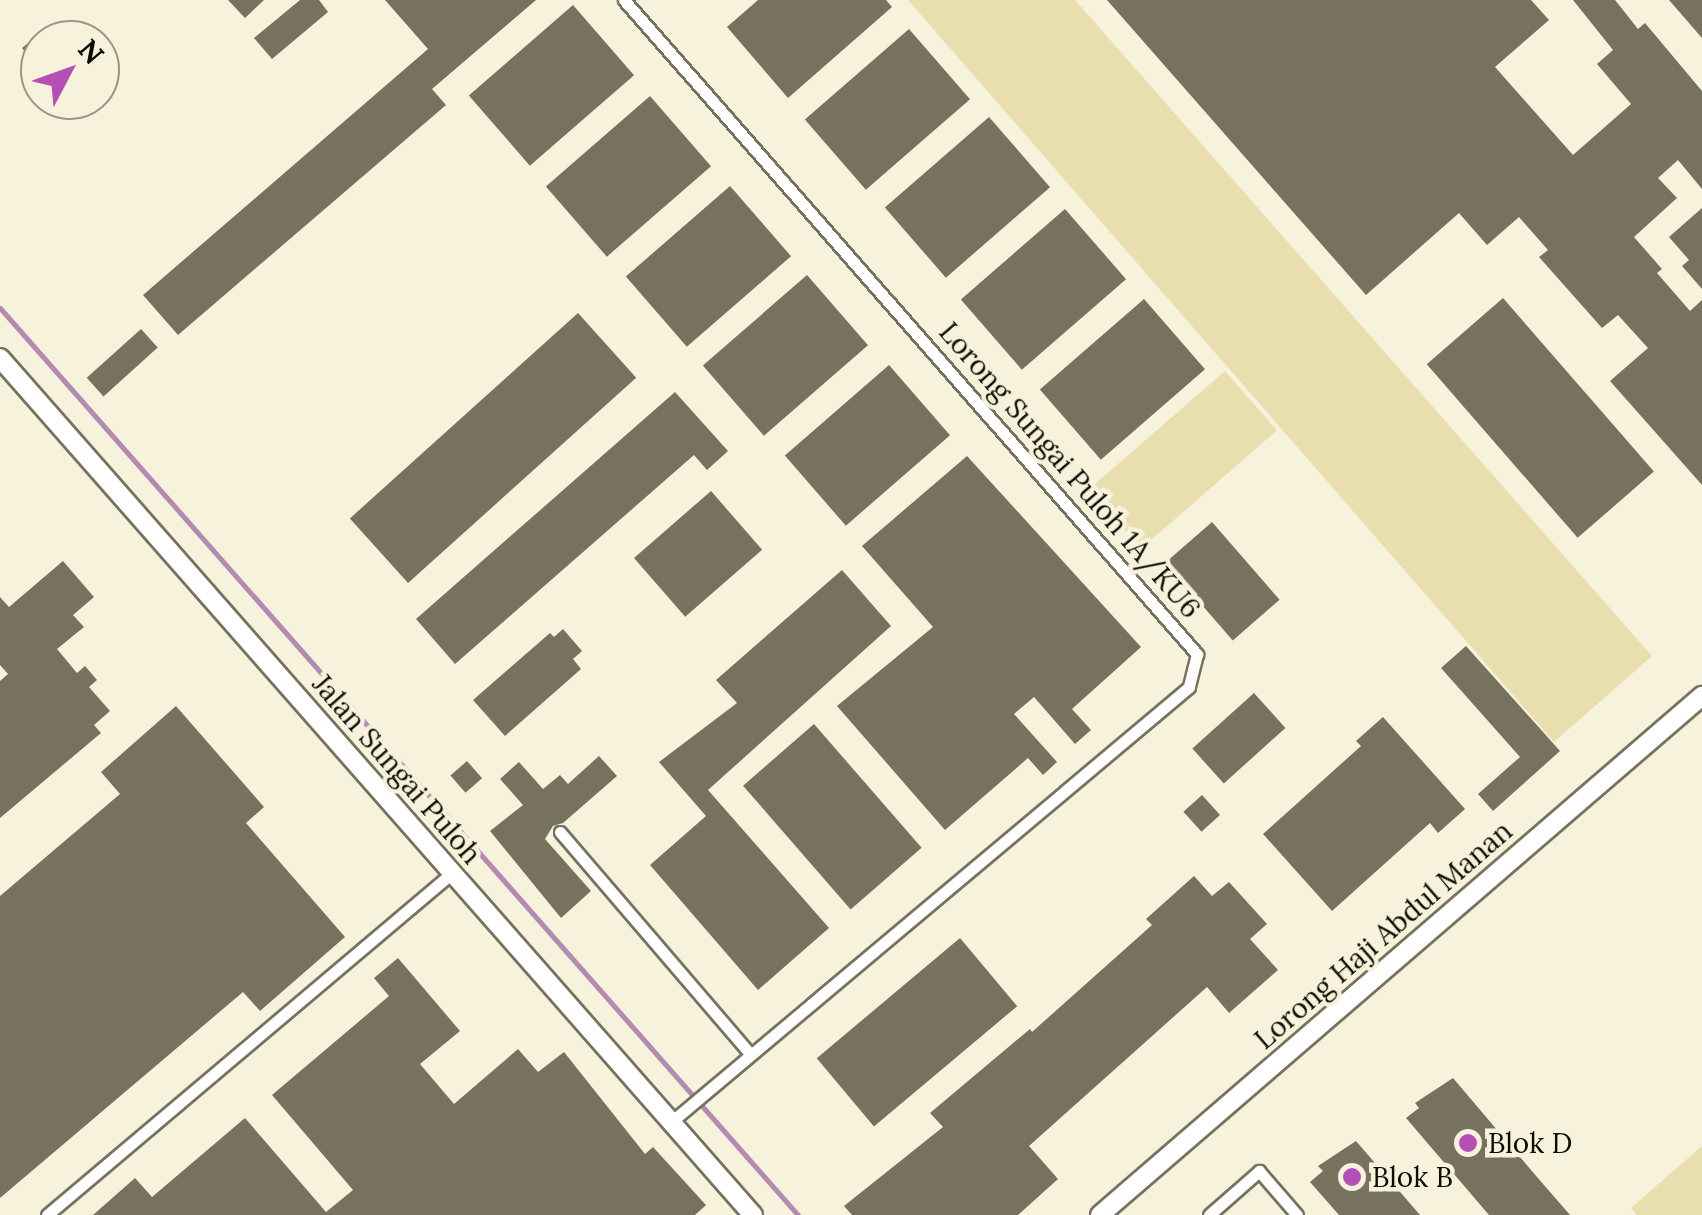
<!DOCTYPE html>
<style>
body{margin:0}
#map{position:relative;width:1702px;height:1215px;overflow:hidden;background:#f7f2db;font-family:Lora,serif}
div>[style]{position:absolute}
.green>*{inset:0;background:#e9deae;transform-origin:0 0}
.stream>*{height:5px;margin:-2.5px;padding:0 2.5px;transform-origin:2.5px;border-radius:2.5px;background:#b38bb2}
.building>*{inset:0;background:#77725e;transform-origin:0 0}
.roads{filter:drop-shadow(2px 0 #77725e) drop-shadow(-2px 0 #77725e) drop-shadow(0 2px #77725e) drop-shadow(0 -2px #77725e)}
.street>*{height:11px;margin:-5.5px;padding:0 5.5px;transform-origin:5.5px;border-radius:5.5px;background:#fff}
.secondary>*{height:18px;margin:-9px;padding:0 9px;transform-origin:9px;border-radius:9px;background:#fff}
.dots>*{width:28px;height:28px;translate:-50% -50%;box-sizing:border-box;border:5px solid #f7f2db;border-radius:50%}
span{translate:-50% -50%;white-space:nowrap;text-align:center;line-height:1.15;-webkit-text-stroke:9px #f7f2db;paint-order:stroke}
.street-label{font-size:28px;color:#0d0c05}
.poi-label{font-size:28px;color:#0d0c05}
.left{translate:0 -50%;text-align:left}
.north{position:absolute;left:20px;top:20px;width:100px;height:100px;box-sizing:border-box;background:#f7f2db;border:2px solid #999685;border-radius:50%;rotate:49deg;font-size:28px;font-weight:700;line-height:40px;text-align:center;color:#0d0c05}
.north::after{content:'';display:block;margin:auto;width:35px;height:45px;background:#b44fb5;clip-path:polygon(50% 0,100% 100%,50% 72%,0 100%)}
</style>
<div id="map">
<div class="green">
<div style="clip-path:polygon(908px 0,1075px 0,1652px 656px,1554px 742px)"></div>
<div style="left:1225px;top:371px;width:79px;height:180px;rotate:49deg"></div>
<div style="clip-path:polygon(1702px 1146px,1702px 1215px,1637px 1215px,1631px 1208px)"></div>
</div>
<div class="stream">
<div style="left:0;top:308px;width:1208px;rotate:48.66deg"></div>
</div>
<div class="building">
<div style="clip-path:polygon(228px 0,264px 0,245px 18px)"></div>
<div style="clip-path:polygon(300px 0,319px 0,328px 12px,272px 59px,254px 38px)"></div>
<div style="clip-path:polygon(385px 0,536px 0,432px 89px,446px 105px,178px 335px,143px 295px,428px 49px)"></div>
<div style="clip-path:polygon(758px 0,886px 0,892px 7px,788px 98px,727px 27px)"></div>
<div style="clip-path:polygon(1107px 0,1531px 0,1549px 20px,1495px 67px,1573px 155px,1631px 104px,1597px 64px,1613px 50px,1573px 0,1615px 0,1638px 29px,1645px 23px,1702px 91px,1702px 189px,1678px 160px,1658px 178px,1677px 198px,1634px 237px,1662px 269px,1657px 273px,1690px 311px,1702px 300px,1702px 485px,1610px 381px,1648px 348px,1618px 315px,1602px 328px,1539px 257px,1548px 250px,1519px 217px,1487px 245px,1459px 213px,1366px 295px)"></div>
<div style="clip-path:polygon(1669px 0,1702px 0,1702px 38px)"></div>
<div style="left:573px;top:5px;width:93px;height:138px;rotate:49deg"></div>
<div style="clip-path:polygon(51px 24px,65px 40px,40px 40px,40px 69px,22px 48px)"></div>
<div style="left:909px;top:29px;width:93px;height:138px;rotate:49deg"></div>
<div style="left:650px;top:96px;width:93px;height:138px;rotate:49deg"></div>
<div style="left:989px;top:117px;width:93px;height:138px;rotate:49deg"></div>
<div style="left:730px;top:186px;width:93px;height:138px;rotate:49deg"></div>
<div style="clip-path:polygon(1702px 208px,1702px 289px,1682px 266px,1689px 260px,1669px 237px)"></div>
<div style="left:1065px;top:209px;width:93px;height:138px;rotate:49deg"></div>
<div style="left:807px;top:275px;width:93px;height:138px;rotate:49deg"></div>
<div style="left:1503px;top:298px;width:230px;height:101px;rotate:49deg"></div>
<div style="left:1144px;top:299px;width:93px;height:138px;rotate:49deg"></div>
<div style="left:578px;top:313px;width:87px;height:307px;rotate:48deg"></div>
<div style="left:141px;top:329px;width:25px;height:73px;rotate:48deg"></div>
<div style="left:889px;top:365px;width:93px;height:138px;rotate:49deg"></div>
<div style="clip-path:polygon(675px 392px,728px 451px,707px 470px,694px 455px,455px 664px,416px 619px)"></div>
<div style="clip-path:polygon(967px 456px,1141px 647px,1072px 709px,1091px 730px,1075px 744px,1034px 697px,1014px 714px,1057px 762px,1043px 775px,1028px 758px,945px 830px,837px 706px,933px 627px,862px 546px)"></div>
<div style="left:711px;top:491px;width:78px;height:102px;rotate:49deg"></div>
<div style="left:1212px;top:522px;width:103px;height:62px;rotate:49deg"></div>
<div style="clip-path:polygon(63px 561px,94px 597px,73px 615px,84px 627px,57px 649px,77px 673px,85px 666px,97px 680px,89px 687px,110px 711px,94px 725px,101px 733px,0 818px,0 681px,8px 674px,0 665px,0 597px,9px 607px)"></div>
<div style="clip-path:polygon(842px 570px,891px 626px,708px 790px,829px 928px,758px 990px,650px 865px,706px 816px,659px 762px,737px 703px,716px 680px)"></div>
<div style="clip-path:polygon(563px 629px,582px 651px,573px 659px,581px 669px,505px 736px,473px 700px,550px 633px,554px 637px)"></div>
<div style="clip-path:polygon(1466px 646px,1560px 751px,1493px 811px,1478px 794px,1520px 757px,1441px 668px)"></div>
<div style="left:1254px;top:693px;width:47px;height:83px;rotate:48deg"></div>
<div style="clip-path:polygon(176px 706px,264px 807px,246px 823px,345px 937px,260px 1011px,243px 992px,0 1198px,0 896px,120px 794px,101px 772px)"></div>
<div style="clip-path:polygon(1383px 717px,1465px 809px,1438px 833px,1430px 823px,1332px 911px,1263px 834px,1361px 746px,1356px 741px)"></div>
<div style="left:814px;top:724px;width:164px;height:94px;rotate:49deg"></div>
<div style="clip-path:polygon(599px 756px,617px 776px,563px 823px,553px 826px,545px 839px,591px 891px,561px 918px,490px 831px,523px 805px,500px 779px,519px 762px,543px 789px,560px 775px,568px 784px)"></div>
<div style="left:467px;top:761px;width:23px;height:22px;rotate:49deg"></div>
<div style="left:1202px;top:795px;width:27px;height:25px;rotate:48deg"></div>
<div style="clip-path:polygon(1194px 876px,1212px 896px,1229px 882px,1267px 924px,1250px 939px,1278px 970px,1229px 1013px,1207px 987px,1029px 1146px,1058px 1179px,1018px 1215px,852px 1215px,844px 1206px,943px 1127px,930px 1113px,1030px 1029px,1032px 1032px,1152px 925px,1146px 919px)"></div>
<div style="left:960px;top:938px;width:89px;height:187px;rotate:50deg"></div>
<div style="clip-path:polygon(398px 958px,460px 1031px,420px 1064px,454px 1104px,518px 1049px,538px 1072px,564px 1052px,645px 1154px,653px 1147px,706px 1205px,695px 1215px,93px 1215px,135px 1178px,152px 1197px,245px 1118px,326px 1212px,353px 1190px,272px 1095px,389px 996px,374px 978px)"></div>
<div style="clip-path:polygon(1453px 1078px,1537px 1177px,1570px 1215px,1489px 1215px,1406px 1118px,1419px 1108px,1415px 1103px)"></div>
<div style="clip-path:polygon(1356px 1141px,1420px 1215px,1339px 1215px,1310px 1182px,1323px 1171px,1318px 1166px)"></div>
</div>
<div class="roads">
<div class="street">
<div style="left:624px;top:0;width:870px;rotate:48.78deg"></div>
<div style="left:1197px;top:654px;width:34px;rotate:104deg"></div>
<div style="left:1189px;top:687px;width:676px;rotate:139.98deg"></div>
<div style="left:560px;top:832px;width:292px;rotate:49.4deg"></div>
<div style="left:47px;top:1215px;width:530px;rotate:-40.18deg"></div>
<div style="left:1209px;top:1215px;width:67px;rotate:-41.3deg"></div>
<div style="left:1259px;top:1171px;width:58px;rotate:49.2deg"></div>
</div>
<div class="secondary">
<div style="left:0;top:358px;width:1141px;rotate:48.7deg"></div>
<div style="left:1100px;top:1215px;width:795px;rotate:-40.77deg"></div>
</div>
</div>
<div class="dots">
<div style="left:1468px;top:1143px;background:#b44fb5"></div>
<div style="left:1352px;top:1177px;background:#b44fb5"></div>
</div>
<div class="street-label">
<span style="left:1070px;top:470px;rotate:49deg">Lorong Sungai Puloh 1A/KU6</span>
<span style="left:397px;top:769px;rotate:49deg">Jalan Sungai Puloh</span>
<span style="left:1383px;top:935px;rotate:-41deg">Lorong Haji Abdul Manan</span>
</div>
<div class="poi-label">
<span class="left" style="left:1488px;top:1143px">Blok D</span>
<span class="left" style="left:1372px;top:1177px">Blok B</span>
</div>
<div class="north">N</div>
</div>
